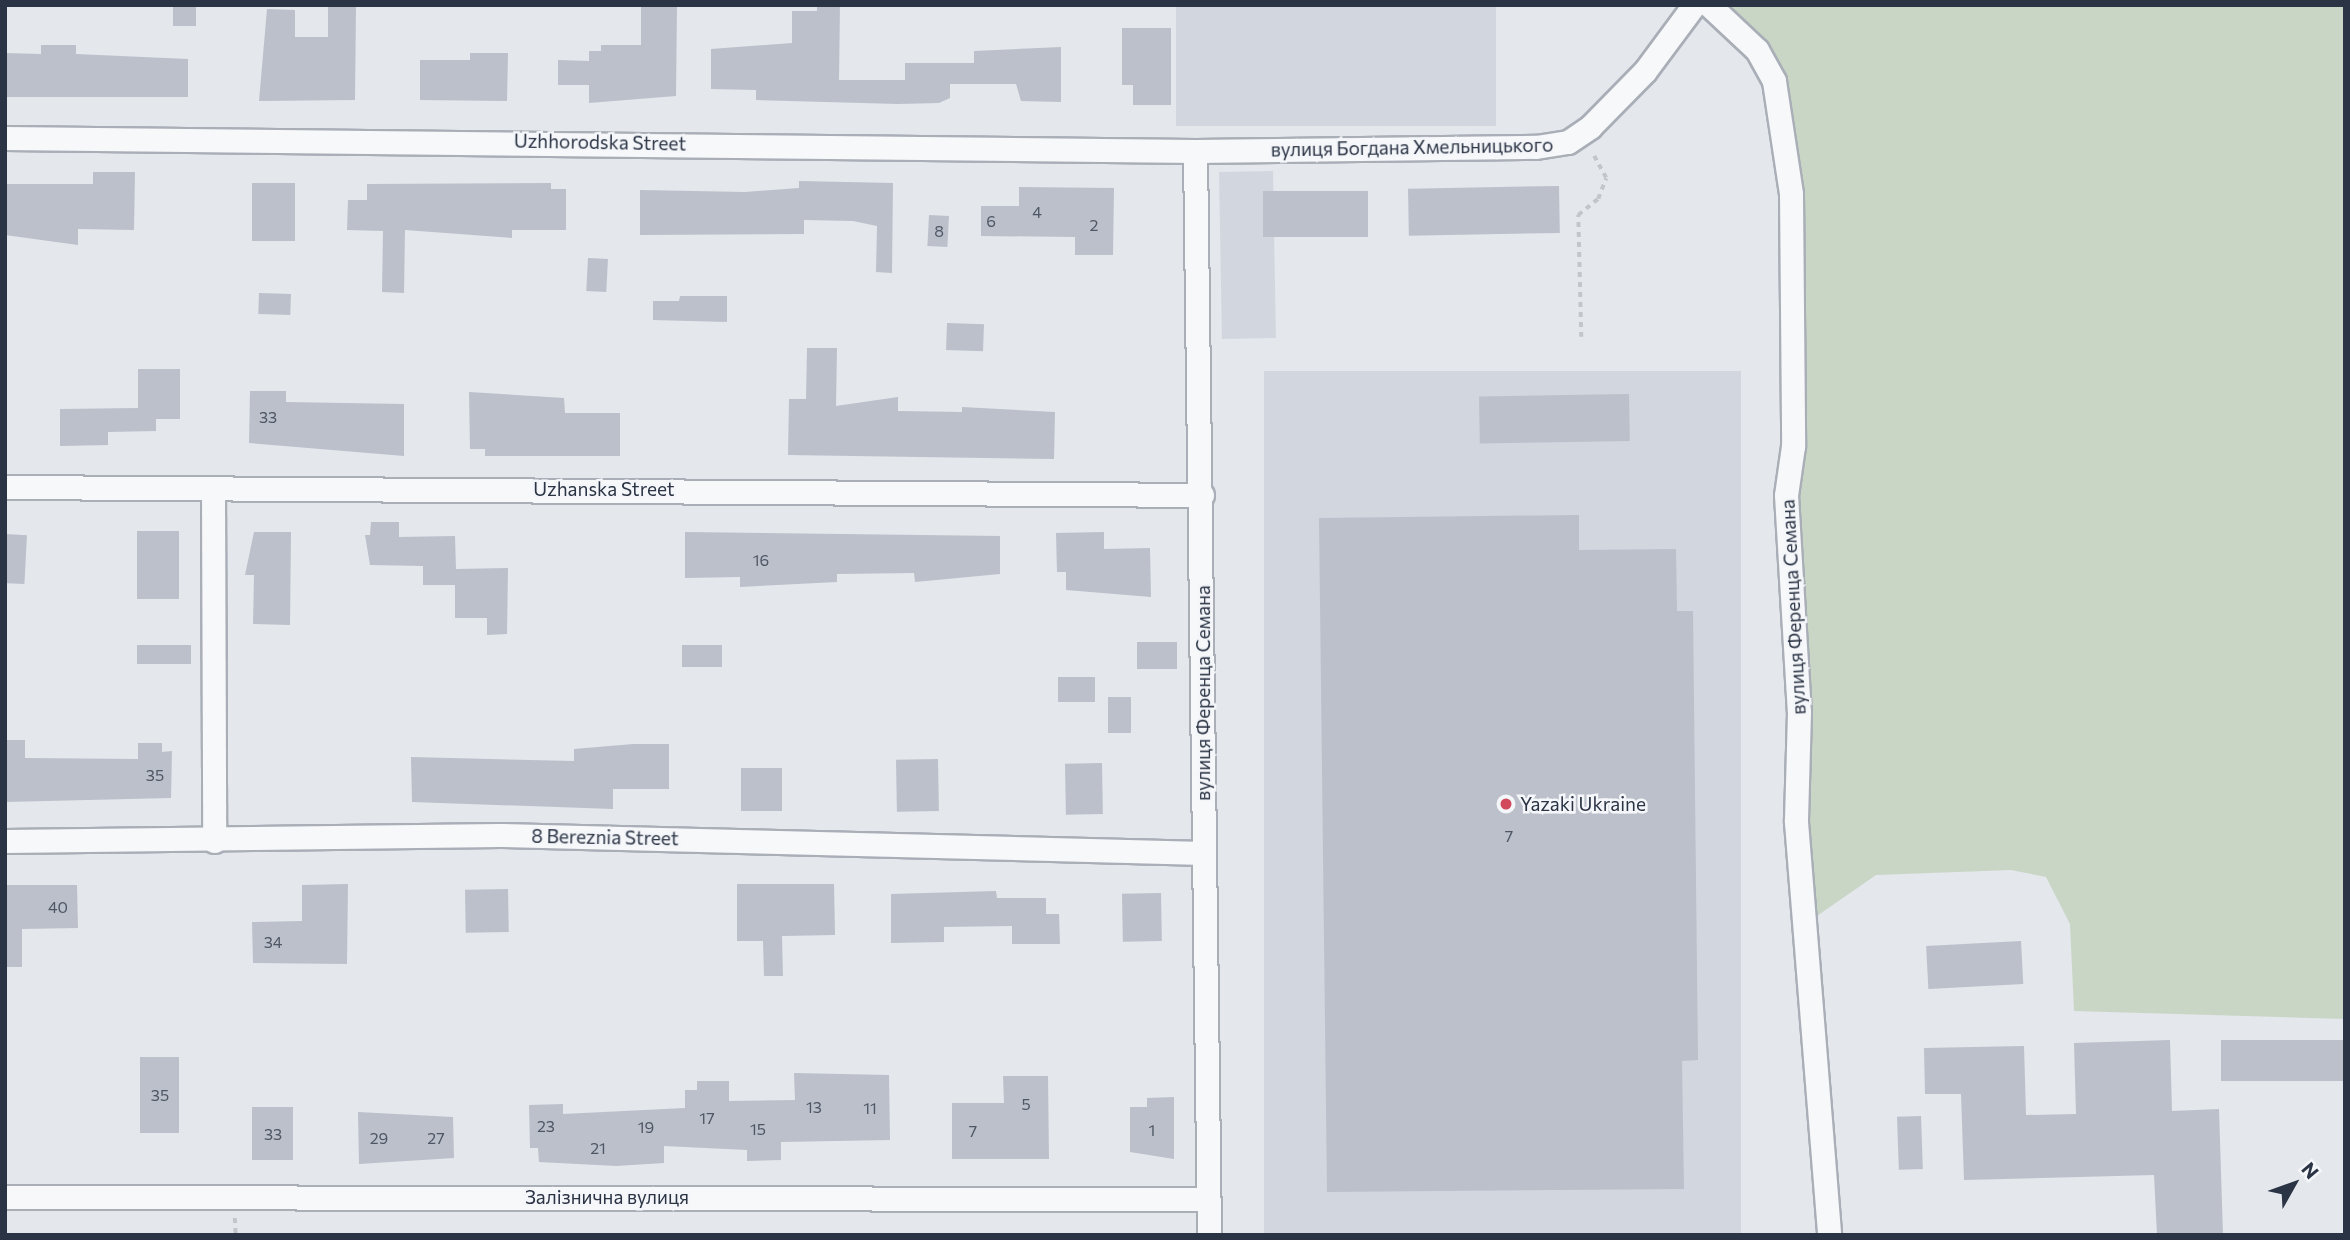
<!DOCTYPE html>
<meta charset="utf-8">
<style>
body{margin:0}
#map{position:relative;width:2350px;height:1240px;overflow:hidden;background:#e4e7ec;font-family:Commissioner,sans-serif}
div>[style]{position:absolute}
.built>*{inset:0;background:#d2d6de;transform-origin:0 0}
.green>*{inset:0;background:#c9d6c5}
.building>*{inset:0;background:#bbc0ca;transform-origin:0 0}
.path>*{height:3.5px;margin-top:-1.75px;transform-origin:0;background:repeating-linear-gradient(90deg,#c2c5cb 0 5px,transparent 0 10px)}
.roads{filter:drop-shadow(2px 0 #a9aeb7) drop-shadow(-2px 0 #a9aeb7) drop-shadow(0 2px #a9aeb7) drop-shadow(0 -2px #a9aeb7)}
.minor>*{height:23px;margin:-11.5px;padding:0 11.5px;transform-origin:11.5px;border-radius:11.5px;background:#f7f8fa}
.dots>*{width:19px;height:19px;translate:-50% -50%;box-sizing:border-box;border:4px solid #f4f6f9;border-radius:50%}
span{translate:-50% -50%;white-space:nowrap;text-align:center;line-height:1.15;-webkit-text-stroke:5px #f4f6f9;paint-order:stroke}
.number-label{font-size:16px;color:#4f5766}
.number-label span{-webkit-text-stroke-width:0}
.street-label{font-size:19px;color:#2b3445}
.poi-label{font-size:19px;color:#2b3445}
.left{translate:0 -50%;text-align:left}
.frame{position:absolute;inset:0;border:7px solid #2b3445;pointer-events:none}
.north{position:absolute;left:2259px;top:1149px;width:70px;height:70px;-webkit-text-stroke:5px #f4f6f9;paint-order:stroke;rotate:50deg;font-size:19px;font-weight:700;line-height:28px;text-align:center;color:#2b3445}
.north::after{content:'';display:block;margin:auto;width:24px;height:32px;background:#2b3445;clip-path:polygon(50% 0,100% 100%,50% 72%,0 100%)}
</style>
<div id="map">
<div class="built">
<div style="left:1176px;top:5px;width:320px;height:121px"></div>
<div style="left:1273px;top:171px;width:167px;height:54px;rotate:89deg"></div>
<div style="left:1741px;top:371px;width:864px;height:477px;rotate:90deg"></div>
</div>
<div class="green">
<div style="clip-path:polygon(1731px 5px,2345px 5px,2345px 1019px,2074px 1011px,2070px 924px,2046px 877px,2011px 870px,1876px 875px,1814px 918px,1804px 820px,1780px 77px)"></div>
</div>
<div class="building">
<div style="left:173px;top:5px;width:23px;height:21px"></div>
<div style="clip-path:polygon(356px 5px,355px 100px,259px 101px,267px 9px,295px 10px,295px 37px,328px 37px,328px 6px)"></div>
<div style="clip-path:polygon(817px 5px,840px 5px,839px 80px,905px 80px,905px 63px,974px 63px,974px 51px,1061px 47px,1061px 102px,1021px 101px,1016px 84px,950px 84px,950px 98px,939px 103px,898px 104px,756px 100px,756px 90px,711px 89px,711px 49px,792px 43px,792px 11px,817px 11px)"></div>
<div style="clip-path:polygon(641px 6px,677px 6px,676px 96px,589px 103px,589px 85px,558px 85px,558px 60px,589px 61px,589px 51px,601px 51px,601px 45px,641px 45px)"></div>
<div style="clip-path:polygon(1122px 28px,1171px 28px,1171px 105px,1133px 105px,1133px 85px,1122px 85px)"></div>
<div style="clip-path:polygon(41px 45px,76px 45px,76px 54px,188px 59px,188px 97px,5px 97px,5px 53px,41px 54px)"></div>
<div style="clip-path:polygon(470px 53px,508px 53px,507px 101px,420px 100px,420px 60px,470px 60px)"></div>
<div style="clip-path:polygon(93px 172px,135px 172px,134px 230px,78px 229px,78px 245px,5px 235px,5px 184px,93px 184px)"></div>
<div style="clip-path:polygon(799px 181px,893px 183px,892px 273px,876px 272px,877px 226px,853px 221px,804px 220px,804px 234px,640px 235px,640px 190px,745px 192px,799px 188px)"></div>
<div style="left:252px;top:183px;width:43px;height:58px"></div>
<div style="clip-path:polygon(551px 183px,551px 189px,566px 189px,566px 230px,512px 230px,512px 238px,405px 230px,404px 293px,382px 292px,383px 231px,347px 230px,348px 200px,367px 200px,367px 184px)"></div>
<div style="left:1559px;top:186px;width:47px;height:151px;rotate:89deg"></div>
<div style="clip-path:polygon(1019px 187px,1114px 188px,1113px 255px,1075px 255px,1075px 237px,981px 236px,981px 206px,1019px 206px)"></div>
<div style="left:1263px;top:191px;width:105px;height:46px"></div>
<div style="left:929px;top:215px;width:20px;height:31px;rotate:3deg"></div>
<div style="left:588px;top:258px;width:20px;height:33px;rotate:3deg"></div>
<div style="left:259px;top:293px;width:32px;height:21px;rotate:2deg"></div>
<div style="clip-path:polygon(680px 296px,727px 296px,727px 322px,653px 320px,653px 301px,679px 301px)"></div>
<div style="left:947px;top:323px;width:37px;height:27px;rotate:2deg"></div>
<div style="clip-path:polygon(807px 348px,837px 348px,836px 406px,898px 397px,898px 411px,962px 412px,962px 407px,1055px 412px,1054px 459px,788px 455px,789px 399px,806px 399px)"></div>
<div style="clip-path:polygon(138px 369px,180px 369px,180px 419px,156px 419px,156px 431px,108px 432px,108px 445px,60px 446px,60px 409px,138px 408px)"></div>
<div style="clip-path:polygon(250px 391px,286px 391px,286px 402px,404px 404px,404px 456px,249px 443px)"></div>
<div style="clip-path:polygon(469px 392px,564px 398px,565px 413px,620px 413px,620px 456px,485px 456px,485px 449px,470px 449px)"></div>
<div style="left:1629px;top:394px;width:47px;height:150px;rotate:89deg"></div>
<div style="clip-path:polygon(1579px 515px,1579px 550px,1676px 549px,1677px 611px,1693px 611px,1698px 1060px,1682px 1061px,1684px 1189px,1327px 1192px,1319px 518px)"></div>
<div style="clip-path:polygon(371px 522px,399px 522px,399px 537px,455px 536px,456px 569px,508px 568px,507px 634px,487px 635px,487px 618px,455px 618px,455px 585px,423px 585px,423px 566px,370px 565px,365px 535px,370px 535px)"></div>
<div style="left:137px;top:531px;width:42px;height:68px"></div>
<div style="clip-path:polygon(254px 532px,291px 532px,290px 625px,253px 624px,254px 575px,245px 575px)"></div>
<div style="clip-path:polygon(685px 532px,1000px 536px,1000px 574px,915px 582px,914px 573px,837px 574px,837px 582px,740px 587px,740px 577px,685px 578px)"></div>
<div style="clip-path:polygon(1104px 532px,1104px 549px,1150px 548px,1151px 597px,1066px 590px,1066px 572px,1057px 572px,1056px 533px)"></div>
<div style="left:5px;top:534px;width:22px;height:49px;rotate:3deg"></div>
<div style="left:1137px;top:642px;width:40px;height:27px"></div>
<div style="left:137px;top:645px;width:54px;height:19px"></div>
<div style="left:682px;top:645px;width:40px;height:22px"></div>
<div style="left:1095px;top:677px;width:25px;height:37px;rotate:90deg"></div>
<div style="left:1108px;top:697px;width:23px;height:36px"></div>
<div style="clip-path:polygon(5px 740px,25px 740px,25px 758px,138px 759px,138px 743px,162px 743px,162px 752px,172px 751px,171px 798px,5px 802px)"></div>
<div style="clip-path:polygon(633px 744px,669px 744px,669px 789px,613px 789px,613px 809px,412px 802px,411px 757px,574px 761px,574px 749px)"></div>
<div style="left:938px;top:759px;width:52px;height:42px;rotate:89deg"></div>
<div style="left:1102px;top:763px;width:51px;height:37px;rotate:89deg"></div>
<div style="left:741px;top:768px;width:41px;height:43px"></div>
<div style="clip-path:polygon(348px 884px,347px 964px,253px 963px,252px 922px,302px 921px,302px 885px)"></div>
<div style="clip-path:polygon(737px 884px,834px 884px,835px 935px,782px 936px,783px 976px,764px 976px,763px 941px,737px 941px)"></div>
<div style="clip-path:polygon(5px 885px,77px 885px,78px 928px,22px 929px,22px 967px,6px 967px)"></div>
<div style="left:508px;top:889px;width:43px;height:43px;rotate:89deg"></div>
<div style="clip-path:polygon(996px 891px,997px 898px,1046px 898px,1046px 914px,1059px 914px,1060px 944px,1012px 944px,1012px 926px,944px 927px,944px 942px,891px 943px,891px 894px)"></div>
<div style="left:1161px;top:893px;width:48px;height:39px;rotate:89deg"></div>
<div style="left:2021px;top:941px;width:43px;height:95px;rotate:87deg"></div>
<div style="clip-path:polygon(2170px 1040px,2172px 1111px,2219px 1109px,2223px 1235px,2157px 1235px,2154px 1175px,1964px 1180px,1961px 1094px,1925px 1094px,1924px 1048px,2024px 1046px,2026px 1115px,2076px 1114px,2074px 1043px)"></div>
<div style="left:2345px;top:1040px;width:41px;height:124px;rotate:90deg"></div>
<div style="left:140px;top:1057px;width:39px;height:76px"></div>
<div style="clip-path:polygon(794px 1073px,889px 1075px,890px 1140px,781px 1142px,781px 1160px,747px 1161px,747px 1150px,664px 1146px,664px 1163px,616px 1166px,539px 1162px,538px 1148px,530px 1148px,529px 1105px,563px 1104px,563px 1114px,685px 1108px,685px 1090px,697px 1090px,697px 1081px,729px 1081px,729px 1101px,795px 1100px)"></div>
<div style="clip-path:polygon(1003px 1076px,1048px 1076px,1049px 1159px,952px 1159px,952px 1103px,1004px 1103px)"></div>
<div style="clip-path:polygon(1174px 1097px,1174px 1159px,1130px 1152px,1130px 1107px,1147px 1107px,1147px 1098px)"></div>
<div style="left:252px;top:1107px;width:41px;height:53px"></div>
<div style="clip-path:polygon(358px 1112px,453px 1117px,454px 1158px,359px 1164px)"></div>
<div style="left:1921px;top:1116px;width:53px;height:24px;rotate:88deg"></div>
</div>
<div class="path">
<div style="left:1581px;top:337px;width:122px;rotate:-91.4deg"></div>
<div style="left:1578px;top:215px;width:26px;rotate:-39deg"></div>
<div style="left:1598px;top:199px;width:22px;rotate:-69deg"></div>
<div style="left:1606px;top:178px;width:29px;rotate:-119deg"></div>
<div style="left:235px;top:1218px;width:17px;rotate:87deg"></div>
</div>
<div class="roads">
<div class="minor">
<div style="left:1709px;top:5px;width:66px;rotate:43.2deg"></div>
<div style="left:1757px;top:50px;width:35px;rotate:61deg"></div>
<div style="left:1774px;top:81px;width:114px;rotate:81.4deg"></div>
<div style="left:1791px;top:194px;width:252px;rotate:89.5deg"></div>
<div style="left:1793px;top:446px;width:49px;rotate:98.1deg"></div>
<div style="left:1786px;top:495px;width:217px;rotate:86.6deg"></div>
<div style="left:1799px;top:712px;width:110px;rotate:91.6deg"></div>
<div style="left:1796px;top:822px;width:414px;rotate:85.4deg"></div>
<div style="left:5px;top:138px;width:1190px;rotate:0.63deg"></div>
<div style="left:1195px;top:151px;width:341px;rotate:-0.7deg"></div>
<div style="left:1536px;top:147px;width:32px;rotate:-9deg"></div>
<div style="left:1568px;top:142px;width:27px;rotate:-34deg"></div>
<div style="left:1590px;top:127px;width:78px;rotate:-45.5deg"></div>
<div style="left:1645px;top:71px;width:82px;rotate:-53.4deg"></div>
<div style="left:1195px;top:151px;width:1084px;rotate:89.26deg"></div>
<div style="left:5px;top:487px;width:1197px;rotate:0.38deg"></div>
<div style="left:213px;top:488px;width:353px;rotate:89.8deg"></div>
<div style="left:5px;top:841px;width:495px;rotate:-0.7deg"></div>
<div style="left:500px;top:835px;width:704px;rotate:1.46deg"></div>
<div style="left:5px;top:1197px;width:1203px;rotate:0.1deg"></div>
</div>
</div>
<div class="dots">
<div style="left:1506px;top:804px;background:#d1495b"></div>
</div>
<div class="number-label">
<span style="left:1037px;top:212px">4</span>
<span style="left:991px;top:221px">6</span>
<span style="left:1094px;top:225px">2</span>
<span style="left:939px;top:231px">8</span>
<span style="left:268px;top:417px">33</span>
<span style="left:761px;top:560px">16</span>
<span style="left:155px;top:775px">35</span>
<span style="left:1509px;top:836px">7</span>
<span style="left:58px;top:907px">40</span>
<span style="left:273px;top:942px">34</span>
<span style="left:160px;top:1095px">35</span>
<span style="left:1026px;top:1104px">5</span>
<span style="left:814px;top:1107px">13</span>
<span style="left:870px;top:1108px">11</span>
<span style="left:707px;top:1118px">17</span>
<span style="left:546px;top:1126px">23</span>
<span style="left:646px;top:1127px">19</span>
<span style="left:758px;top:1129px">15</span>
<span style="left:1152px;top:1130px">1</span>
<span style="left:973px;top:1131px">7</span>
<span style="left:273px;top:1134px">33</span>
<span style="left:379px;top:1138px">29</span>
<span style="left:436px;top:1138px">27</span>
<span style="left:598px;top:1148px">21</span>
</div>
<div class="street-label">
<span style="left:600px;top:142px;rotate:1deg">Uzhhorodska Street</span>
<span style="left:1412px;top:147px;rotate:-1deg">вулиця Богдана Хмельницького</span>
<span style="left:604px;top:489px">Uzhanska Street</span>
<span style="left:1793px;top:607px;rotate:-93deg">вулиця Ференца Семана</span>
<span style="left:1203px;top:693px;rotate:-90deg">вулиця Ференца Семана</span>
<span style="left:605px;top:837px;rotate:1deg">8 Bereznia Street</span>
<span style="left:607px;top:1197px">Залізнична вулиця</span>
</div>
<div class="poi-label">
<span class="left" style="left:1520px;top:804px">Yazaki Ukraine</span>
</div>
<div class="frame"></div>
<div class="north">N</div>
</div>
